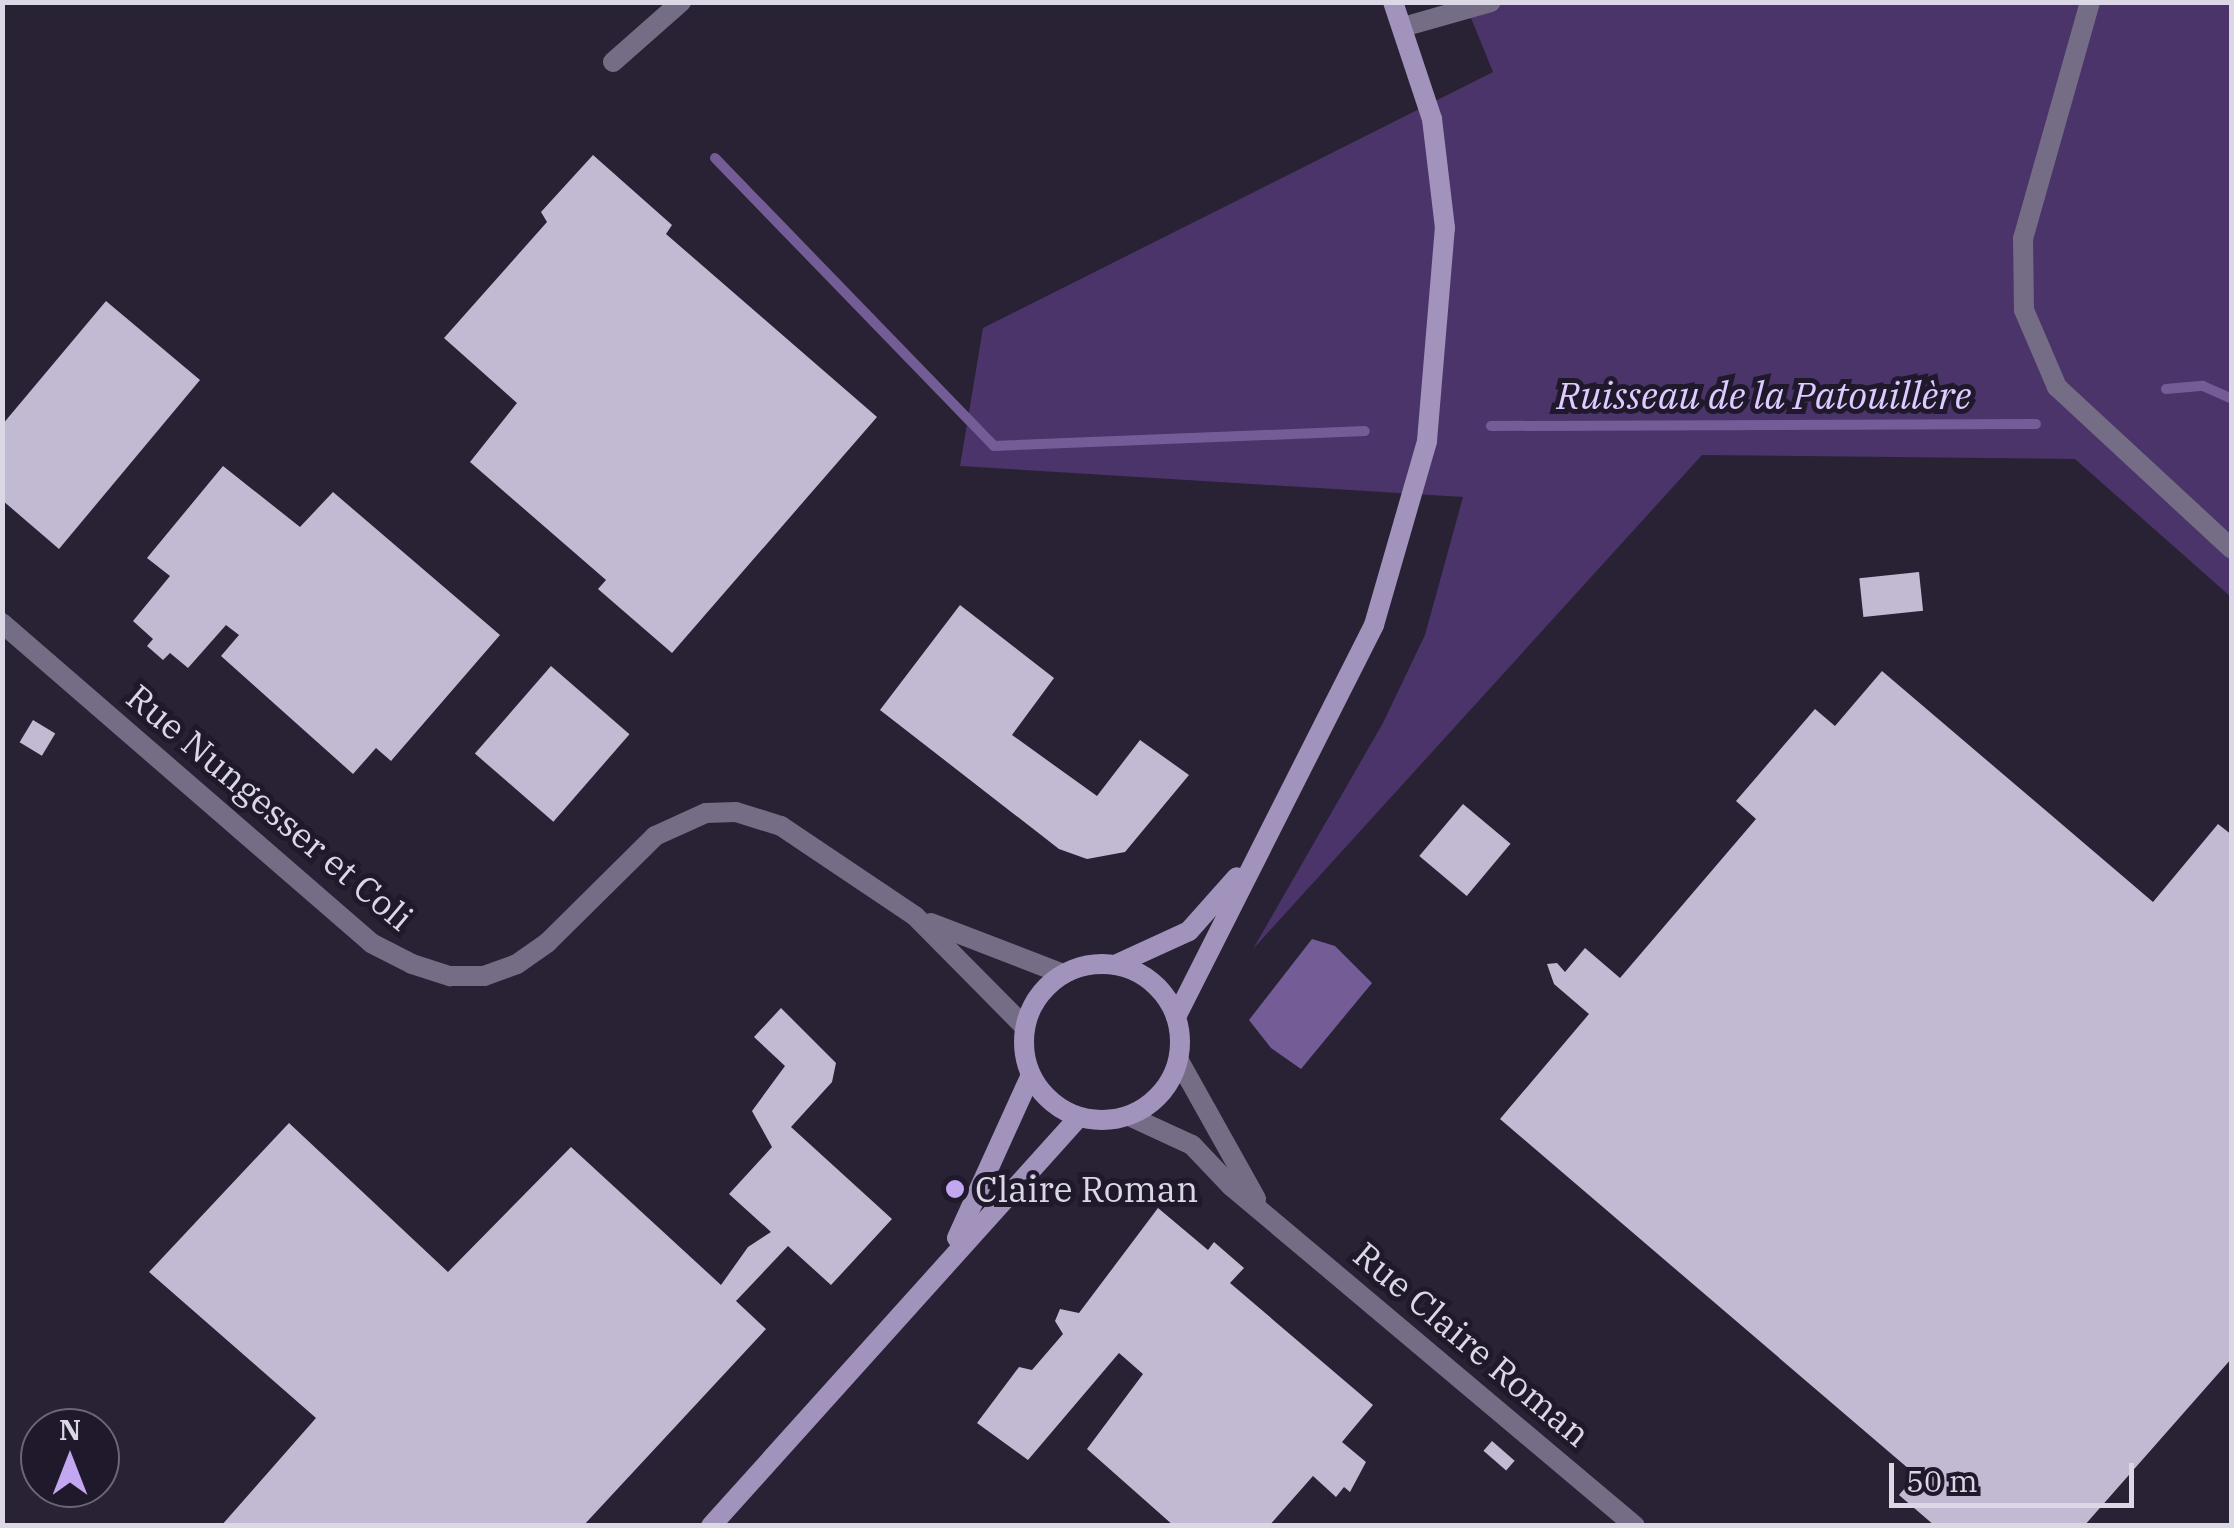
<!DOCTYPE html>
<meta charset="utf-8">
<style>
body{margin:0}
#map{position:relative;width:2234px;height:1528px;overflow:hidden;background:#292235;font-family:"IBM Plex Serif",serif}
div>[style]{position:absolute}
.green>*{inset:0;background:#4b3469}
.water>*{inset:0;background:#745d97}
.stream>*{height:10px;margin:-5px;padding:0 5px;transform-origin:5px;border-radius:5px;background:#745d97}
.building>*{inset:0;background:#c2bad3;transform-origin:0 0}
.street>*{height:20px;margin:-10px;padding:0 10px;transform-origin:10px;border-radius:10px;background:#756c86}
.secondary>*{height:20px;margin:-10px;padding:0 10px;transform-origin:10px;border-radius:10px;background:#a293bd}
.secondary>.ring{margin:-10px;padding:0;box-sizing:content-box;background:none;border:20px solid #a293bd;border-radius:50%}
.dots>*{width:28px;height:28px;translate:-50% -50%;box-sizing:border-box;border:5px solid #20192b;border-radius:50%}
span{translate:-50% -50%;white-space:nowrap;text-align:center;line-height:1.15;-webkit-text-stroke:10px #20192b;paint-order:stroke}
.street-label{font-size:35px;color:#dbd7e4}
.poi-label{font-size:35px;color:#dbd7e4}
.left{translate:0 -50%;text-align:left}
.water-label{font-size:38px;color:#decbff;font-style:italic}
.frame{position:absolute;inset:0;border:5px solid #dbd7e4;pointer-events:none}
.north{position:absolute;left:20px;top:1408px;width:100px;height:100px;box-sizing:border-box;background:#20192b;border:2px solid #6b6575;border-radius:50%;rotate:0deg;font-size:28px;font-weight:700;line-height:40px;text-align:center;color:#dbd7e4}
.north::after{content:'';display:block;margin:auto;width:35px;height:45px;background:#c4a7f1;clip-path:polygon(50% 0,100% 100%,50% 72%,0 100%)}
.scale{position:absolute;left:1889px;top:1463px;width:245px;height:45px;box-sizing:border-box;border:5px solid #dbd7e4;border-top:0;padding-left:12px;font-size:30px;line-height:35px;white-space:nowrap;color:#dbd7e4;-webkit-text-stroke:8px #20192b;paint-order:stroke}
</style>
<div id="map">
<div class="green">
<div style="clip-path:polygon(1465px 3px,2231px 3px,2231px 597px,2075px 459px,1702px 455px,1253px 949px,1383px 723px,1425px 635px,1463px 497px,960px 466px,983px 328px,1493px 72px)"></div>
</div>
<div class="water">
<div style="clip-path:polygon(1312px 939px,1335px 946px,1372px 983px,1301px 1069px,1271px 1048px,1249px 1020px)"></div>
</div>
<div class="stream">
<div style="left:715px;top:158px;width:401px;rotate:45.9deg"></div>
<div style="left:994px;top:446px;width:371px;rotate:-2.3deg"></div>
<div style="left:2166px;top:389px;width:37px;rotate:-5deg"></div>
<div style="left:2203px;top:386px;width:32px;rotate:24deg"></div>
<div style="left:1491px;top:426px;width:545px;rotate:-0.21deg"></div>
</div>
<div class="building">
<div style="clip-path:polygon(593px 155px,672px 225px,666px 234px,877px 417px,672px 653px,598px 589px,606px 580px,470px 462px,517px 403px,444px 338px,547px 222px,541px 212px)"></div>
<div style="clip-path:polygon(106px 301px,200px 380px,59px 549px,2px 500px,2px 425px)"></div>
<div style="clip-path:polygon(223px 466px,300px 527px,333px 492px,500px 635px,391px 761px,376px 748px,353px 774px,221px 656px,239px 635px,226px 625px,188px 668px,170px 653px,163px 660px,147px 646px,153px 639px,133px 621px,170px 576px,147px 558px)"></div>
<div style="left:1919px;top:572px;width:39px;height:60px;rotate:84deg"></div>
<div style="clip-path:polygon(960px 605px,1054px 678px,1012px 735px,1097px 796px,1140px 740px,1189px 775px,1125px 852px,1087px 859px,1059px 849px,880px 710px)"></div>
<div style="left:551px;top:666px;width:104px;height:116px;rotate:41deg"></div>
<div style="clip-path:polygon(1882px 671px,2153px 902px,2218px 824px,2232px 835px,2232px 1358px,2084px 1526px,1935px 1526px,1899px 1495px,1916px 1475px,1500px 1119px,1589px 1014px,1554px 984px,1547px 964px,1557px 963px,1565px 972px,1585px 948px,1620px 978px,1756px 819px,1736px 801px,1815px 709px,1835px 726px)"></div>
<div style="left:33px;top:720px;width:26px;height:26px;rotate:31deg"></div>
<div style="left:1463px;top:804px;width:62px;height:68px;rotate:40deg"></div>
<div style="clip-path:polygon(781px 1008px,836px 1063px,832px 1082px,791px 1127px,892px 1219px,831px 1285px,788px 1246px,736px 1301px,766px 1329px,583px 1526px,221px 1526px,316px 1418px,149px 1272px,289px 1123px,448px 1272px,571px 1147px,721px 1285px,748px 1247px,771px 1232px,729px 1194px,772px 1147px,752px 1111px,785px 1066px,754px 1037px)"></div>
<div style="clip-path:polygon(1158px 1208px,1208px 1250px,1214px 1242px,1244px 1268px,1230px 1283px,1373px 1405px,1342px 1442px,1366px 1462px,1350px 1492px,1344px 1487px,1336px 1497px,1313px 1476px,1269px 1526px,1174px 1526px,1087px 1449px,1143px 1374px,1119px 1353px,1028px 1460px,977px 1423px,1019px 1367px,1032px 1370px,1063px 1334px,1055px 1321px,1060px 1309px,1079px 1313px)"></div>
<div style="left:1492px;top:1441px;width:30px;height:13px;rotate:41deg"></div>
</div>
<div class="street">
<div style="left:2090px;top:2px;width:245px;rotate:105.8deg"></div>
<div style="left:2023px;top:238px;width:72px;rotate:89.2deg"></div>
<div style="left:2024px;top:310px;width:84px;rotate:66.8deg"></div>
<div style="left:2057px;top:387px;width:238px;rotate:42.8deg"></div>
<div style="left:1403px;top:27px;width:91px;rotate:-15.9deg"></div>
<div style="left:613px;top:62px;width:91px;rotate:-41.4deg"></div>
<div style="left:2px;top:623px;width:488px;rotate:40.9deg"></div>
<div style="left:371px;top:943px;width:46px;rotate:27.1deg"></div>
<div style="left:412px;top:964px;width:40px;rotate:18deg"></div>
<div style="left:450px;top:976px;width:34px"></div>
<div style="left:484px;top:976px;width:35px;rotate:-20deg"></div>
<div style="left:517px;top:964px;width:37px;rotate:-35deg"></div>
<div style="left:547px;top:943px;width:152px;rotate:-44.7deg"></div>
<div style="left:655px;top:836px;width:56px;rotate:-24.3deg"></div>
<div style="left:706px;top:813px;width:30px;rotate:-2deg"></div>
<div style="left:736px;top:812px;width:47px;rotate:17.3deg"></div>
<div style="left:781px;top:826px;width:161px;rotate:33.9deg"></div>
<div style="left:915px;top:916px;width:155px;rotate:45.3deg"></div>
<div style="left:931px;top:923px;width:142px;rotate:21.1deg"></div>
<div style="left:1179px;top:1061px;width:158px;rotate:60.8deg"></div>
<div style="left:1129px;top:1116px;width:69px;rotate:24.7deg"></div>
<div style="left:1192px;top:1145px;width:57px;rotate:46.4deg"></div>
<div style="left:1231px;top:1186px;width:528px;rotate:40.08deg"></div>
</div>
<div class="secondary">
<div style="left:1117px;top:964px;width:79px;rotate:-24.6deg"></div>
<div style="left:1189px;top:931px;width:72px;rotate:-48.4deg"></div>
<div class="ring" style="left:1024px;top:964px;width:136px;height:136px"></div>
<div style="left:1176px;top:1017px;width:439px;rotate:-63.2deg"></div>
<div style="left:1374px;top:625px;width:191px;rotate:-73.9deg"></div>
<div style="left:1427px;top:441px;width:214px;rotate:-85.2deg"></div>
<div style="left:1445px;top:228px;width:110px;rotate:-96.8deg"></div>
<div style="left:1432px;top:119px;width:123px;rotate:-108.4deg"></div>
<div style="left:957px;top:1238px;width:177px;rotate:-65.6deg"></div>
<div style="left:711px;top:1526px;width:550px;rotate:-48.02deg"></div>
</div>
<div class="dots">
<div style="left:955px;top:1189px;background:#c4a7f1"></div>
</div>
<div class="street-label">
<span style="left:270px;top:807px;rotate:40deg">Rue Nungesser et Coli</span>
<span style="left:1472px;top:1344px;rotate:40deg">Rue Claire Roman</span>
</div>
<div class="poi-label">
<span class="left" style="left:975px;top:1189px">Claire Roman</span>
</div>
<div class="water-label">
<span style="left:1764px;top:395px">Ruisseau de la Patouillère</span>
</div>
<div class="frame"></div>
<div class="north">N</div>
<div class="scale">50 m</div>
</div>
